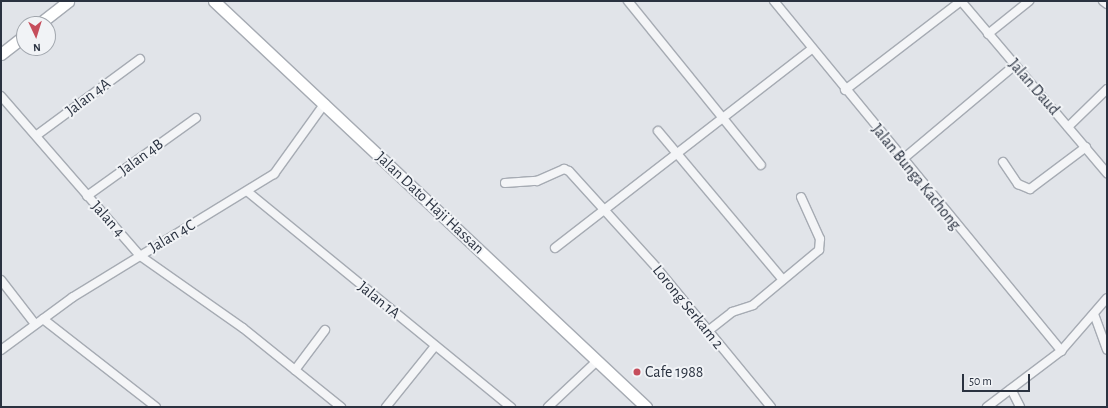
<!DOCTYPE html>
<style>
body{margin:0}
#map{position:relative;width:1108px;height:408px;overflow:hidden;background:#e1e4e9;font-family:"Alegreya Sans",sans-serif}
div>[style]{position:absolute}
.roads{filter:drop-shadow(1px 0 #a6abb3) drop-shadow(-1px 0 #a6abb3) drop-shadow(0 1px #a6abb3) drop-shadow(0 -1px #a6abb3)}
.street>*{height:8px;margin:-4px;padding:0 4px;transform-origin:4px;border-radius:4px;background:#f4f5f7}
.secondary>*{height:11px;margin:-5.5px;padding:0 5.5px;transform-origin:5.5px;border-radius:5.5px;background:#fff}
.dots>*{width:11px;height:11px;translate:-50% -50%;box-sizing:border-box;border:2px solid #f1f3f6;border-radius:50%}
span{translate:-50% -50%;white-space:nowrap;text-align:center;line-height:1.15;-webkit-text-stroke:4px #f1f3f6;paint-order:stroke}
.street-label{font-size:16px;color:#2a3240}
.poi-label{font-size:16px;color:#2a3240}
.left{translate:0 -50%;text-align:left}
.frame{position:absolute;inset:0;border:2px solid #2a3240;pointer-events:none}
.north{position:absolute;left:16px;top:16px;width:40px;height:40px;box-sizing:border-box;background:#f1f3f6;border:1px solid #a1a6ad;border-radius:50%;rotate:176deg;font-size:11px;font-weight:700;line-height:16px;text-align:center;color:#2a3240}
.north::after{content:'';display:block;margin:auto;width:14px;height:18px;background:#c64e5c;clip-path:polygon(50% 0,100% 100%,50% 72%,0 100%)}
.scale{position:absolute;left:962px;top:374px;width:68px;height:18px;box-sizing:border-box;border:2px solid #2a3240;border-top:0;padding-left:5px;font-size:12px;line-height:14px;white-space:nowrap;color:#2a3240;-webkit-text-stroke:3px #f1f3f6;paint-order:stroke}
</style>
<div id="map">
<div class="roads">
<div class="street">
<div style="left:628px;top:1px;width:211px;rotate:51deg"></div>
<div style="left:774px;top:1px;width:453px;rotate:50.6deg"></div>
<div style="left:961px;top:1px;width:226px;rotate:49.7deg"></div>
<div style="left:1103px;top:1px;width:5px;rotate:37deg"></div>
<div style="left:988px;top:34px;width:53px;rotate:-38.8deg"></div>
<div style="left:845px;top:90px;width:146px;rotate:-37.5deg"></div>
<div style="left:1px;top:96px;width:211px;rotate:49deg"></div>
<div style="left:139px;top:255px;width:127px;rotate:35.1deg"></div>
<div style="left:243px;top:328px;width:126px;rotate:38.9deg"></div>
<div style="left:1068px;top:127px;width:54px;rotate:-44.3deg"></div>
<div style="left:658px;top:131px;width:194px;rotate:50deg"></div>
<div style="left:37px;top:135px;width:128px;rotate:-36.4deg"></div>
<div style="left:903px;top:159px;width:146px;rotate:-40deg"></div>
<div style="left:1003px;top:162px;width:27px;rotate:56deg"></div>
<div style="left:1018px;top:184px;width:13px;rotate:23deg"></div>
<div style="left:1030px;top:189px;width:70px;rotate:-36.9deg"></div>
<div style="left:505px;top:183px;width:32px;rotate:-4deg"></div>
<div style="left:537px;top:181px;width:30px;rotate:-24deg"></div>
<div style="left:564px;top:169px;width:5px;rotate:22deg"></div>
<div style="left:569px;top:171px;width:130px;rotate:47.8deg"></div>
<div style="left:656px;top:267px;width:181px;rotate:50.6deg"></div>
<div style="left:248px;top:192px;width:340px;rotate:39.3deg"></div>
<div style="left:87px;top:196px;width:134px;rotate:-35.6deg"></div>
<div style="left:555px;top:248px;width:325px;rotate:-37.8deg"></div>
<div style="left:1px;top:280px;width:56px;rotate:52.3deg"></div>
<div style="left:1094px;top:314px;width:38px;rotate:70deg"></div>
<div style="left:43px;top:319px;width:143px;rotate:37.9deg"></div>
<div style="left:708px;top:331px;width:31px;rotate:-38deg"></div>
<div style="left:732px;top:312px;width:22px;rotate:-18deg"></div>
<div style="left:753px;top:305px;width:86px;rotate:-39.8deg"></div>
<div style="left:819px;top:250px;width:11px;rotate:-85deg"></div>
<div style="left:820px;top:239px;width:46px;rotate:-114.3deg"></div>
<div style="left:1px;top:350px;width:89px;rotate:-36.4deg"></div>
<div style="left:73px;top:297px;width:236px;rotate:-31.5deg"></div>
<div style="left:274px;top:174px;width:87px;rotate:-54.3deg"></div>
<div style="left:295px;top:370px;width:50px;rotate:-53.1deg"></div>
<div style="left:1011px;top:389px;width:20px;rotate:63deg"></div>
<div style="left:386px;top:407px;width:78px;rotate:-51.2deg"></div>
<div style="left:548px;top:407px;width:67px;rotate:-43.2deg"></div>
<div style="left:987px;top:407px;width:93px;rotate:-37.1deg"></div>
<div style="left:1061px;top:351px;width:70px;rotate:-49deg"></div>
</div>
<div class="secondary">
<div style="left:214px;top:1px;width:593px;rotate:43.22deg"></div>
<div style="left:39px;top:24px;width:37px;rotate:-38deg"></div>
<div style="left:1px;top:54px;width:29px;rotate:-38deg"></div>
</div>
</div>
<div class="dots">
<div style="left:637px;top:372px;background:#c64e5c"></div>
</div>
<div class="street-label">
<span style="left:1034px;top:87px;rotate:49deg">Jalan Daud</span>
<span style="left:88px;top:97px;rotate:-37deg">Jalan 4A</span>
<span style="left:141px;top:157px;rotate:-36deg">Jalan 4B</span>
<span style="left:916px;top:177px;rotate:51deg">Jalan Bunga Kachong</span>
<span style="left:430px;top:203px;rotate:43deg">Jalan Dato Haji Hassan</span>
<span style="left:108px;top:219px;rotate:48deg">Jalan 4</span>
<span style="left:172px;top:236px;rotate:-30deg">Jalan 4C</span>
<span style="left:379px;top:300px;rotate:39deg">Jalan 1A</span>
<span style="left:688px;top:307px;rotate:51deg">Lorong Serkam 2</span>
</div>
<div class="poi-label">
<span class="left" style="left:645px;top:372px">Cafe 1988</span>
</div>
<div class="frame"></div>
<div class="north">N</div>
<div class="scale">50 m</div>
</div>
